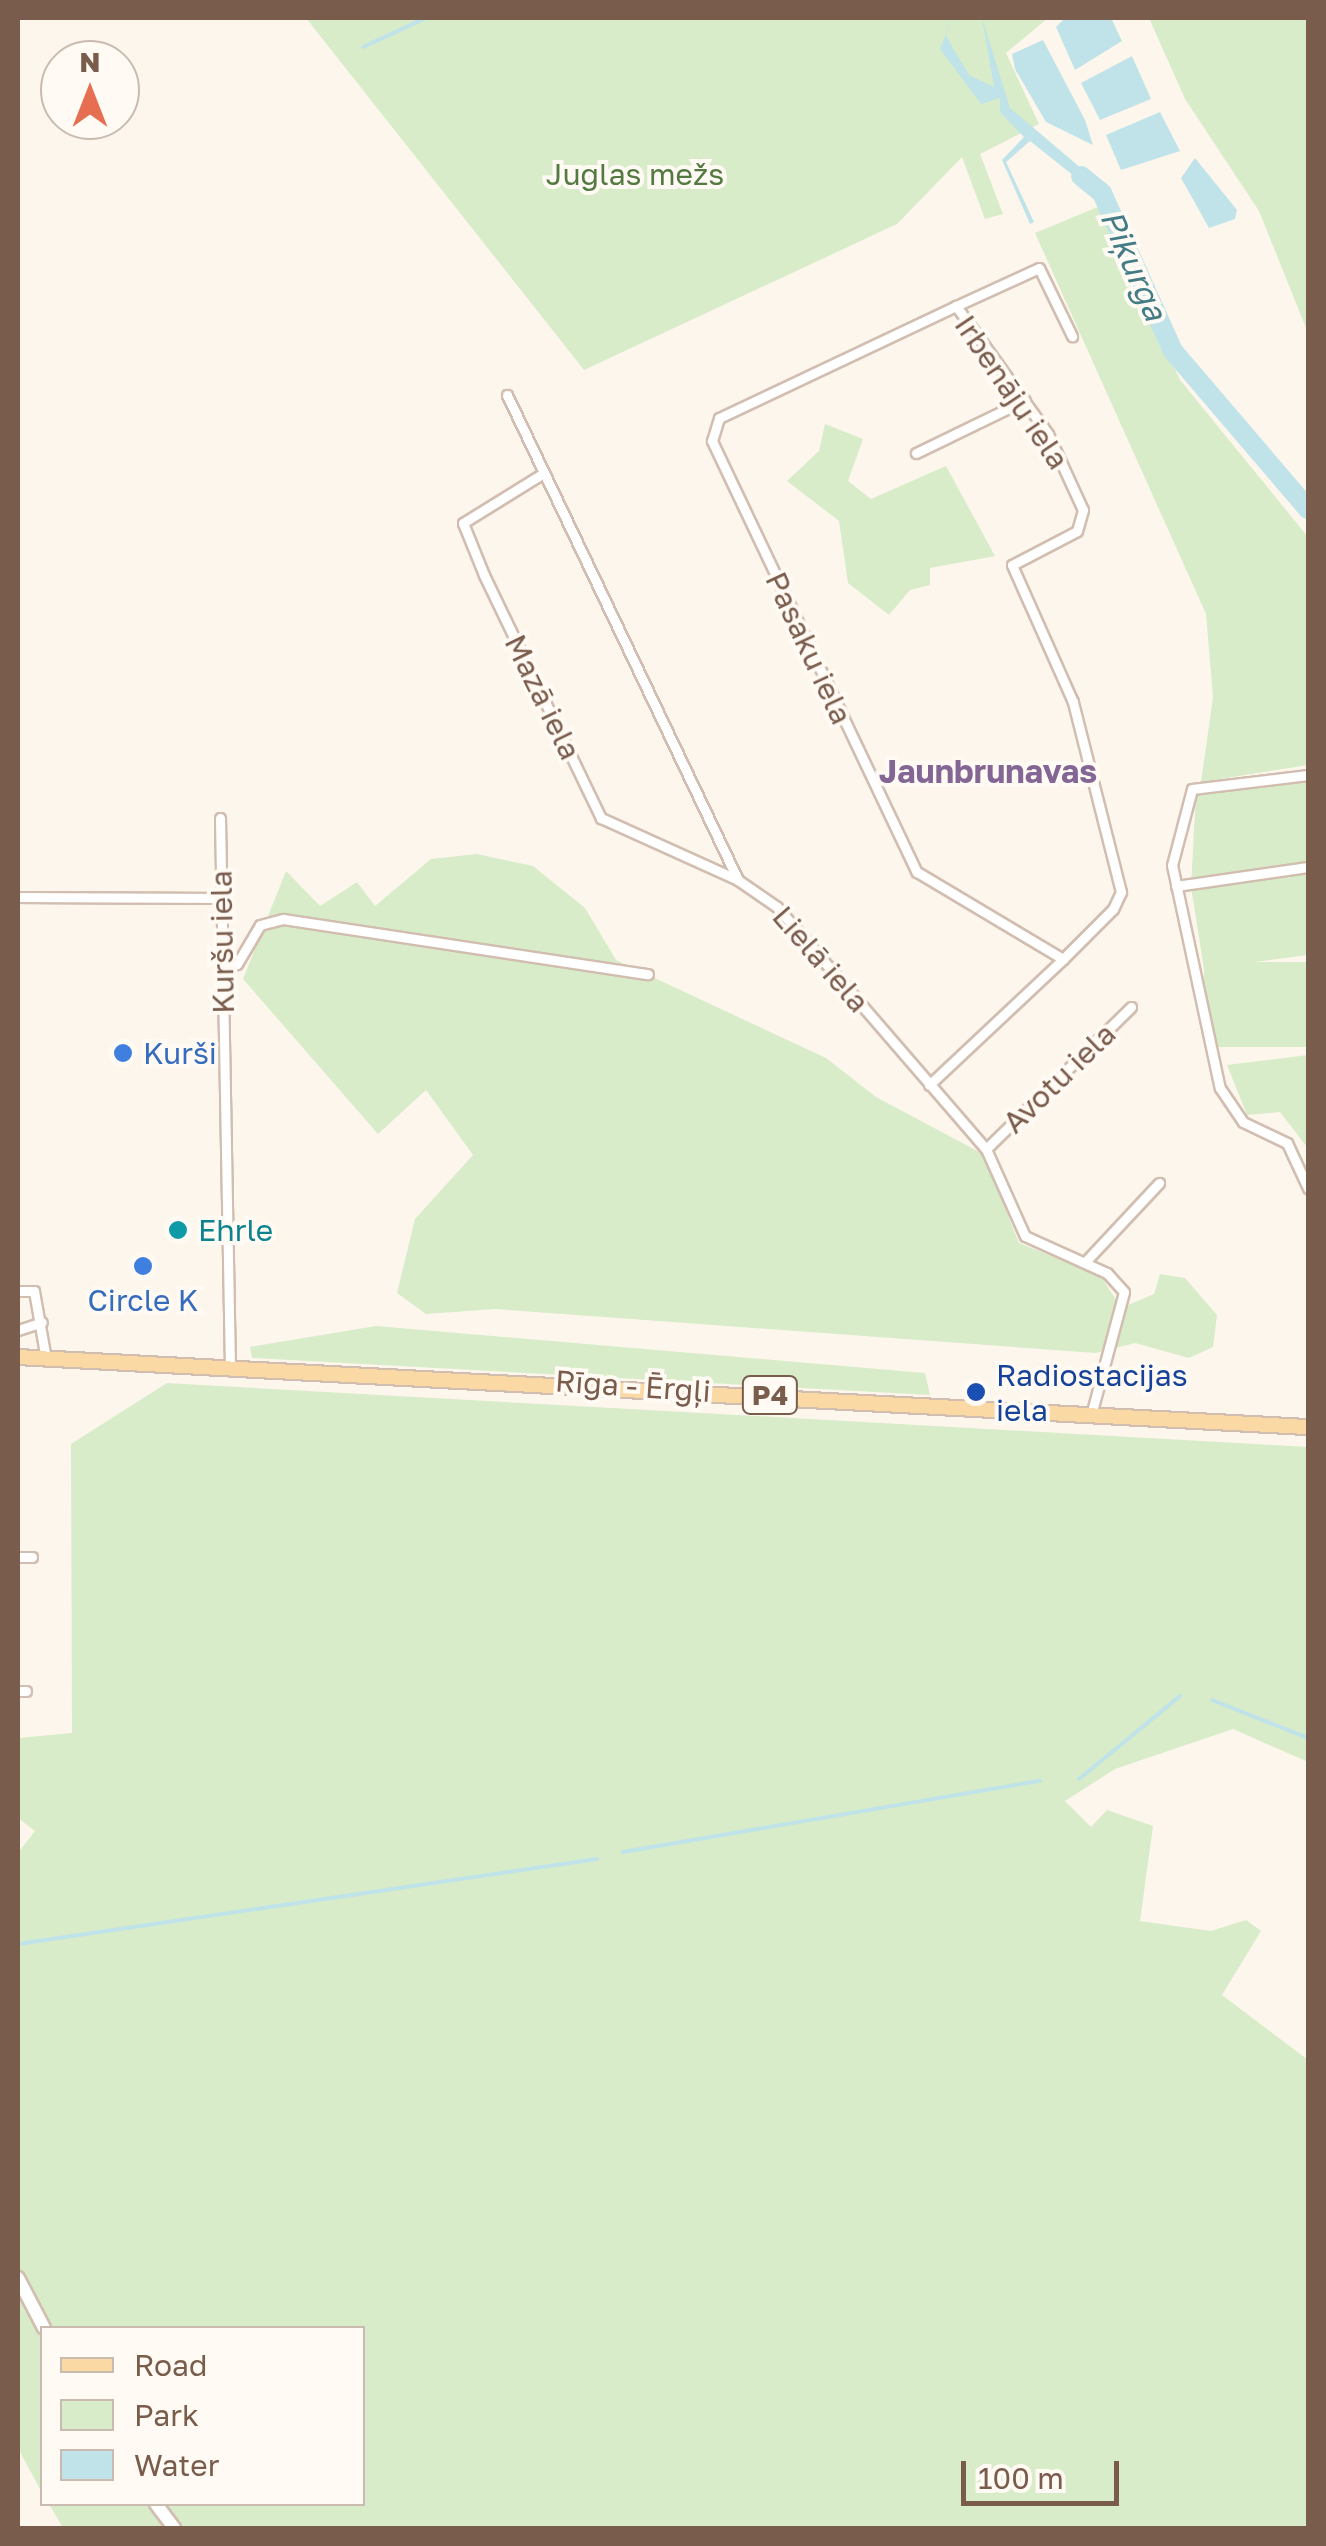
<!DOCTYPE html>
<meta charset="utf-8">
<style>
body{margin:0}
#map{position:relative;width:1326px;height:2546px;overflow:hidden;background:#fdf6ec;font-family:"Golos Text",sans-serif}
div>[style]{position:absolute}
.green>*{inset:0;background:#d8ecc9;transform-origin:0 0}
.water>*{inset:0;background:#bfe3e8}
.stream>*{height:4px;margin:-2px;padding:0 2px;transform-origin:2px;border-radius:2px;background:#bfe3e8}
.river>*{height:20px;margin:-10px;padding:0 10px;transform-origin:10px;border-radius:10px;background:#bfe3e8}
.roads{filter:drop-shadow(2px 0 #d1beb0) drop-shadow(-2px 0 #d1beb0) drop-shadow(0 2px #d1beb0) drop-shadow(0 -2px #d1beb0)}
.street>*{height:9px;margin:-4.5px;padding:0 4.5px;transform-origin:4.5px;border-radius:4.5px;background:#fff}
.secondary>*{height:12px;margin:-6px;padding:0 6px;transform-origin:6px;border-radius:6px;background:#fff}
.primary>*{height:14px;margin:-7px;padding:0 7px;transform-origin:7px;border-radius:7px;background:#fbd9a5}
.dots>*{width:28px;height:28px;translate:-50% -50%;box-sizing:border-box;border:5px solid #fffaf3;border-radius:50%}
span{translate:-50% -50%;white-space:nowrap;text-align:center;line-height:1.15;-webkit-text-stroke:8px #fffaf3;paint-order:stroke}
.shield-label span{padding:2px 8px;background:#fffaf3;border:2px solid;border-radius:8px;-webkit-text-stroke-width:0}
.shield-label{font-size:28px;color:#7a5c4d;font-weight:700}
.park-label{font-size:30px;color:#537a41}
.street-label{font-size:30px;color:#7a5c4d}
.shop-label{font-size:30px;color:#366cbe}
.left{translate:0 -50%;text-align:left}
.culture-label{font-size:30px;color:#0d838f}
.transit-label{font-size:30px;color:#164399}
.water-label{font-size:32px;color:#437c86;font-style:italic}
.neighbourhood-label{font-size:32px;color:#846695;font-weight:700}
.frame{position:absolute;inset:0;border:20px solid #7a5c4d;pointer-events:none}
.legend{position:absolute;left:40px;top:2326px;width:325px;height:180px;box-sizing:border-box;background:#fffaf3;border:2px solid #cabbb1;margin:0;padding:12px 18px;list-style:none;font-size:30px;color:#7a5c4d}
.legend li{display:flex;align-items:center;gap:20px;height:50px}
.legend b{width:50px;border:2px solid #cabbb1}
.north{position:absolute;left:40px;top:40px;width:100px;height:100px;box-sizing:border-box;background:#fffaf3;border:2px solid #cabbb1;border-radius:50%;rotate:0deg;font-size:28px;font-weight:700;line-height:40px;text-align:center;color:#7a5c4d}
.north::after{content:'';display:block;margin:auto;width:35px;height:45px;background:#e76f51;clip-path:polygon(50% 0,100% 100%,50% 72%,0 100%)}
.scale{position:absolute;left:961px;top:2461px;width:158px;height:45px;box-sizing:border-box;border:5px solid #7a5c4d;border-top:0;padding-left:12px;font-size:30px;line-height:35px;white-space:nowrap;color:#7a5c4d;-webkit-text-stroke:8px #fffaf3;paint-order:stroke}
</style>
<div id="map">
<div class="green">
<div style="clip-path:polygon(306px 18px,1048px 18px,1006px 53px,1039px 124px,980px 154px,1003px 214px,985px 219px,962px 157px,897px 224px,584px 370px)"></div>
<div style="clip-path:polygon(1149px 18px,1308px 18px,1308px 333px,1259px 211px,1185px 99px)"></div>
<div style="clip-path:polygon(1100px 206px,1180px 380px,1308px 537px,1308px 765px,1201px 782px,1213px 697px,1206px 614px,1035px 233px)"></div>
<div style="clip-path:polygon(825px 424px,863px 439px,848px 481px,871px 499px,946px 466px,995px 556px,930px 568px,930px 585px,910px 590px,889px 615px,848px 583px,839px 521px,787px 481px,819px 451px)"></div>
<div style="clip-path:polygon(1308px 781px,1308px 955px,1204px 969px,1191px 887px,1196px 794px)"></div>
<div style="clip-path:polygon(477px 854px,533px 866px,585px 908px,616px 960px,826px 1058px,876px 1097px,983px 1154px,1019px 1243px,1101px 1276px,1121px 1308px,1154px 1294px,1160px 1274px,1185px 1278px,1217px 1315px,1213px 1347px,1189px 1358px,1135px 1343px,1096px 1353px,495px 1309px,426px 1314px,397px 1293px,415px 1219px,473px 1155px,426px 1090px,378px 1134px,243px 979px,286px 871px,320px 906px,357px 882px,375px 906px,431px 859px)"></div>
<div style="left:1308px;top:962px;width:85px;height:104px;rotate:90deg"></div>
<div style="clip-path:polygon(1308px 1055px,1308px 1147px,1307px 1147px,1280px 1112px,1247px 1115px,1227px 1065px)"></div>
<div style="clip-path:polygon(376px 1326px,925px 1373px,930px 1395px,252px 1358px,250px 1347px)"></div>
<div style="clip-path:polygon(167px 1383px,1308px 1447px,1308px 1762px,1233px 1729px,1115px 1769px,1065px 1801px,1091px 1827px,1107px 1810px,1153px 1826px,1140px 1921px,1211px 1931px,1246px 1920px,1261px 1931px,1222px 1995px,1308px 2060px,1308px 2528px,63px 2528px,49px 2504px,362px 2504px,362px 2328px,42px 2328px,42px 2493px,18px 2448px,18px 1853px,35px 1831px,18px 1818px,18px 1738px,72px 1733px,71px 1444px)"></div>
</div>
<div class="water">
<div style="clip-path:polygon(952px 18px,946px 36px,969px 75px,994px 87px,982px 18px,1010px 108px,1108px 191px,1098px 195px,1030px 141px,1006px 162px,1034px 222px,1030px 224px,1002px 160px,1024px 137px,1000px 112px,1000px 98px,981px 104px,940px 49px)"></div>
<div style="clip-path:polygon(1065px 18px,1111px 18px,1122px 41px,1075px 70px,1056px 27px)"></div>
<div style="clip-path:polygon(1043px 40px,1085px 120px,1093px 145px,1046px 122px,1015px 69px,1012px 54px)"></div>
<div style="clip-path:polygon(1132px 56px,1151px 99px,1100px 120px,1081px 83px)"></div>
<div style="clip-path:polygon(1160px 112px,1180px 151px,1121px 170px,1106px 135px)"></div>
<div style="clip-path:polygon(1195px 158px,1237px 210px,1235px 219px,1209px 228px,1181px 178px)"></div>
</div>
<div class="stream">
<div style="left:363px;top:47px;width:69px;rotate:-24.7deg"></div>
<div style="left:1212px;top:1700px;width:103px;rotate:21.6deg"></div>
<div style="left:1079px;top:1779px;width:131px;rotate:-39.4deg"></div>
<div style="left:623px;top:1852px;width:423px;rotate:-9.7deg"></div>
<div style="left:18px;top:1944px;width:585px;rotate:-8.35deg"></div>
</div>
<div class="river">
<div style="left:1081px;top:176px;width:27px;rotate:39deg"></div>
<div style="left:1102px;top:193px;width:173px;rotate:65.8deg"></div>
<div style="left:1173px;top:351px;width:208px;rotate:49.5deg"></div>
</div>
<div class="roads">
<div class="street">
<div style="left:956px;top:306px;width:91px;rotate:-24.6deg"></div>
<div style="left:1039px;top:268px;width:76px;rotate:64.1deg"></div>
<div style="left:507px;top:395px;width:537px;rotate:64.53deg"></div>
<div style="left:738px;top:880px;width:47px;rotate:34.7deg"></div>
<div style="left:777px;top:907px;width:320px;rotate:49.2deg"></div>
<div style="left:986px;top:1149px;width:95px;rotate:65.9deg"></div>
<div style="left:1025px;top:1236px;width:90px;rotate:24.3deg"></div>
<div style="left:1107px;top:1273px;width:25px;rotate:48deg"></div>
<div style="left:1124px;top:1292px;width:127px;rotate:105deg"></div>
<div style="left:916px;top:453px;width:121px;rotate:-25.9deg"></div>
<div style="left:542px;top:474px;width:93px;rotate:148.2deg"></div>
<div style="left:463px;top:523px;width:56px;rotate:68deg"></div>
<div style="left:484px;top:575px;width:270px;rotate:64.3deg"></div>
<div style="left:601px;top:818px;width:150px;rotate:24.3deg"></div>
<div style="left:1308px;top:775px;width:117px;rotate:173.1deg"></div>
<div style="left:1192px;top:789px;width:79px;rotate:104.7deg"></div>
<div style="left:1172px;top:865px;width:228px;rotate:77.9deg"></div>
<div style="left:1220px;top:1088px;width:41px;rotate:55.9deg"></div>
<div style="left:1243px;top:1122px;width:49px;rotate:25.5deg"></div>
<div style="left:1287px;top:1143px;width:50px;rotate:65deg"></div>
<div style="left:220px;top:818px;width:549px;rotate:88.96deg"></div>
<div style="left:1176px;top:886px;width:133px;rotate:-8.2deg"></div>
<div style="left:18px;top:897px;width:204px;rotate:0.3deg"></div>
<div style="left:223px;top:967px;width:14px;rotate:-12deg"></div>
<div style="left:237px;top:964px;width:45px;rotate:-59.5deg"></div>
<div style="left:260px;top:925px;width:24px;rotate:-15deg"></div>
<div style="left:283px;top:919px;width:369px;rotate:8.6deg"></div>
<div style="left:929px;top:1085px;width:184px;rotate:-43.2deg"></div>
<div style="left:1063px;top:959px;width:71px;rotate:-45deg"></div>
<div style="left:1113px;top:909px;width:19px;rotate:-65deg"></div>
<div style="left:1121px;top:892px;width:196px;rotate:-104.2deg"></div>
<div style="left:1073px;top:702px;width:150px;rotate:-114deg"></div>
<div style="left:1012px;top:565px;width:73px;rotate:-27.6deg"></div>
<div style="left:1077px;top:531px;width:22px;rotate:-74deg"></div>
<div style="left:1083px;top:510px;width:84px;rotate:-114.7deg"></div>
<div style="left:1048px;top:434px;width:158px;rotate:-125.7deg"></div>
<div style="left:956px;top:306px;width:262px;rotate:154.7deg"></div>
<div style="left:719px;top:418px;width:24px;rotate:107deg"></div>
<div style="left:712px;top:441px;width:477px;rotate:64.6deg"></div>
<div style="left:917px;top:872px;width:170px;rotate:30.8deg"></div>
<div style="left:986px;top:1149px;width:203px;rotate:-44.4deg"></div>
<div style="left:1086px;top:1261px;width:107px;rotate:-46.9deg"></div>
<div style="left:18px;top:1291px;width:16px"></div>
<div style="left:34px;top:1291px;width:69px;rotate:80deg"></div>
<div style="left:18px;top:1330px;width:25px;rotate:-18deg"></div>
<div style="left:18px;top:1557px;width:14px"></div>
<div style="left:18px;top:1691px;width:8px"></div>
</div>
<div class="secondary">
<div style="left:18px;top:2278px;width:56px;rotate:62.5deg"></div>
<div style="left:156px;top:2504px;width:30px;rotate:53deg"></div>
</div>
<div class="primary">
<div style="left:18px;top:1357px;width:1292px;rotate:3.11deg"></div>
</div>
</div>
<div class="dots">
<div style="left:123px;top:1053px;background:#3f7fe0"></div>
<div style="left:178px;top:1230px;background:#0f9aa8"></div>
<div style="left:143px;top:1266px;background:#3f7fe0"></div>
<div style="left:976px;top:1392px;background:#1a4fb4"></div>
</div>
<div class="shield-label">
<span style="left:770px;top:1395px">P4</span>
</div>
<div class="park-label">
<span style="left:635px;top:174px">Juglas mežs</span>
</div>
<div class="street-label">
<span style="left:1012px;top:392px;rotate:56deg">Irbenāju iela</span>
<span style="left:809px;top:648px;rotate:65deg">Pasaku iela</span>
<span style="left:543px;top:697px;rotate:64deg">Mazā iela</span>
<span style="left:222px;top:942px;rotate:-91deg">Kuršu iela</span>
<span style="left:821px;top:959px;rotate:49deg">Lielā iela</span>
<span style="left:1059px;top:1078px;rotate:-44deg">Avotu iela</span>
<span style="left:633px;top:1386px;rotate:4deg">Rīga - Ērgļi</span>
</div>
<div class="shop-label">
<span class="left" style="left:143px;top:1053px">Kurši</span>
<span style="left:143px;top:1300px">Circle K</span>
</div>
<div class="culture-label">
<span class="left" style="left:198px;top:1230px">Ehrle</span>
</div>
<div class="transit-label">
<span class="left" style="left:996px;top:1392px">Radiostacijas<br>iela</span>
</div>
<div class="water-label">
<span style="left:1134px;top:265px;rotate:66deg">Piķurga</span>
</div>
<div class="neighbourhood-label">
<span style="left:988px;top:771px">Jaunbrunavas</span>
</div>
<div class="frame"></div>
<ul class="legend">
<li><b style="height:12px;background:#fbd9a5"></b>Road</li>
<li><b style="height:28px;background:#d8ecc9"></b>Park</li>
<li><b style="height:28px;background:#bfe3e8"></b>Water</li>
</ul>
<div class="north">N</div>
<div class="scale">100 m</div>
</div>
